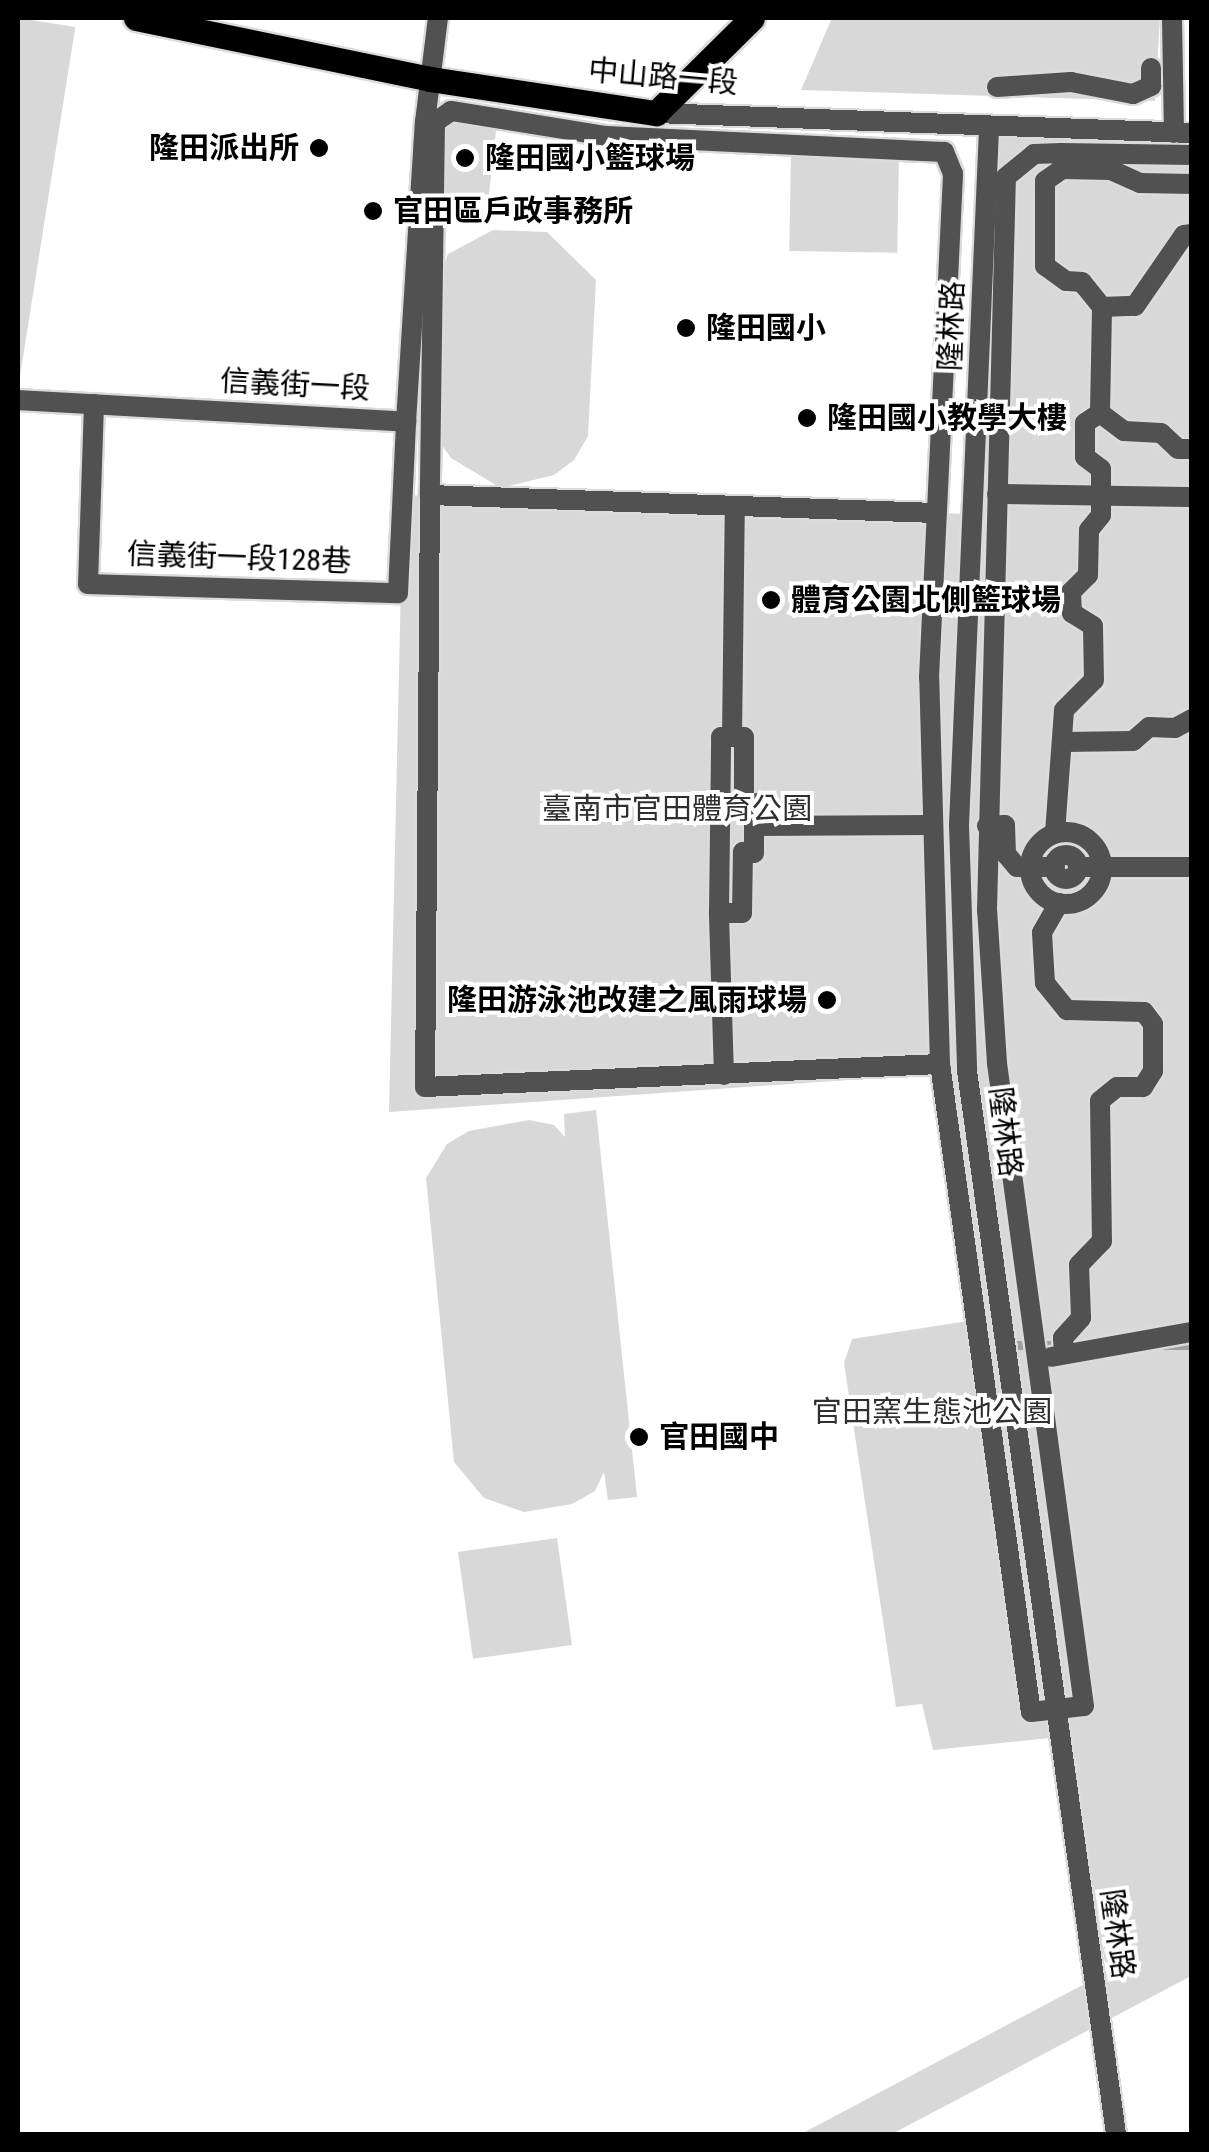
<!DOCTYPE html>
<meta charset="utf-8">
<style>
body{margin:0}
#map{position:relative;width:1209px;height:2152px;overflow:hidden;background:#fff;font-family:"Roboto Condensed","Noto Sans TC",sans-serif}
div>[style]{position:absolute}
.green>*{inset:0;background:#d8d8d8;transform-origin:0 0}
.water>*{inset:0;background:#9f9f9f;transform-origin:0 0}
.roads{filter:drop-shadow(2px 0 #dbdbdb) drop-shadow(-2px 0 #dbdbdb) drop-shadow(0 2px #dbdbdb) drop-shadow(0 -2px #dbdbdb)}
.minor>*{height:20px;margin:-10px;padding:0 10px;transform-origin:10px;border-radius:10px;background:#515151}
.minor>.ring{margin:-10px;padding:0;box-sizing:content-box;background:none;border:20px solid #515151;border-radius:50%}
.major>*{height:25px;margin:-12.5px;padding:0 12.5px;transform-origin:12.5px;border-radius:12.5px;background:#000}
.dots>*{width:28px;height:28px;translate:-50% -50%;box-sizing:border-box;border:5px solid #fff;border-radius:50%}
span{translate:-50% -50%;white-space:nowrap;text-align:center;line-height:1.15;-webkit-text-stroke:8px #fff;paint-order:stroke}
.street-label{font-size:30px;color:#000}
.poi-label{font-size:30px;color:#000;font-weight:700}
.right{translate:-100% -50%;text-align:right}
.left{translate:0 -50%;text-align:left}
.park-label{font-size:30px;color:#2f2f2f}
.frame{position:absolute;inset:0;border:20px solid #000;pointer-events:none}
</style>
<div id="map">
<div class="green">
<div style="left:18px;top:18px;width:58px;height:375px;rotate:9deg"></div>
<div style="clip-path:polygon(832px 18px,1160px 18px,1155px 101px,801px 90px)"></div>
<div style="clip-path:polygon(435px 122px,497px 122px,489px 195px,437px 194px)"></div>
<div style="clip-path:polygon(989px 129px,1191px 134px,1191px 1976px,892px 2134px,801px 2134px,1107px 1972px,1059px 1737px,933px 1750px,922px 1704px,896px 1707px,844px 1363px,852px 1339px,968px 1321px,934px 1074px,389px 1112px,403px 495px,968px 514px)"></div>
<div style="left:791px;top:151px;width:108px;height:100px;rotate:1deg"></div>
<div style="clip-path:polygon(493px 230px,547px 232px,596px 280px,588px 436px,574px 460px,554px 475px,501px 488px,451px 458px,437px 438px,440px 275px,448px 254px)"></div>
<div style="clip-path:polygon(596px 1110px,637px 1497px,608px 1500px,604px 1472px,595px 1491px,572px 1504px,524px 1512px,484px 1498px,454px 1462px,426px 1178px,447px 1144px,469px 1131px,529px 1120px,554px 1125px,565px 1137px,564px 1114px)"></div>
<div style="left:557px;top:1538px;width:108px;height:100px;rotate:82deg"></div>
</div>
<div class="water">
<div style="left:1191px;top:1341px;width:9px;height:188px;rotate:90deg"></div>
</div>
<div class="roads">
<div class="minor">
<div style="left:1172px;top:18px;width:115px;rotate:89deg"></div>
<div style="left:997px;top:87px;width:74px;rotate:-3.9deg"></div>
<div style="left:1071px;top:82px;width:63px;rotate:11deg"></div>
<div style="left:1133px;top:94px;width:20px;rotate:-24deg"></div>
<div style="left:1151px;top:86px;width:18px;rotate:-90deg"></div>
<div style="left:656px;top:113px;width:536px;rotate:2.14deg"></div>
<div style="left:989px;top:129px;width:697px;rotate:92.47deg"></div>
<div style="left:959px;top:825px;width:246px;rotate:88.1deg"></div>
<div style="left:967px;top:1071px;width:1073px;rotate:82.02deg"></div>
<div style="left:1062px;top:162px;width:9px;rotate:-96deg"></div>
<div style="left:1061px;top:153px;width:131px;rotate:0.9deg"></div>
<div style="left:1102px;top:307px;width:33px;rotate:-2deg"></div>
<div style="left:1135px;top:306px;width:86px;rotate:-55.4deg"></div>
<div style="left:1184px;top:235px;width:8px;rotate:-7deg"></div>
<div style="left:18px;top:400px;width:389px;rotate:3.2deg"></div>
<div style="left:406px;top:422px;width:301px;rotate:-86.4deg"></div>
<div style="left:425px;top:122px;width:105px;rotate:-82.9deg"></div>
<div style="left:94px;top:404px;width:180px;rotate:91.9deg"></div>
<div style="left:88px;top:584px;width:310px;rotate:1.7deg"></div>
<div style="left:398px;top:593px;width:171px;rotate:-87.3deg"></div>
<div style="left:1100px;top:413px;width:30px;rotate:37deg"></div>
<div style="left:1124px;top:431px;width:37px;rotate:3deg"></div>
<div style="left:1161px;top:433px;width:23px;rotate:43deg"></div>
<div style="left:1178px;top:449px;width:14px"></div>
<div style="left:997px;top:494px;width:195px;rotate:0.9deg"></div>
<div style="left:430px;top:495px;width:592px;rotate:90.48deg"></div>
<div style="left:425px;top:1087px;width:516px;rotate:-2.56deg"></div>
<div style="left:940px;top:1064px;width:386px;rotate:-91.6deg"></div>
<div style="left:929px;top:678px;width:505px;rotate:-87.27deg"></div>
<div style="left:953px;top:174px;width:24px;rotate:-112deg"></div>
<div style="left:944px;top:152px;width:338px;rotate:-177.3deg"></div>
<div style="left:606px;top:136px;width:157px;rotate:-170.8deg"></div>
<div style="left:451px;top:111px;width:19px;rotate:145deg"></div>
<div style="left:435px;top:122px;width:373px;rotate:90.8deg"></div>
<div style="left:430px;top:495px;width:505px;rotate:2.04deg"></div>
<div style="left:1064px;top:742px;width:69px;rotate:-0.8deg"></div>
<div style="left:1133px;top:741px;width:21px;rotate:-41deg"></div>
<div style="left:1149px;top:727px;width:26px;rotate:2deg"></div>
<div style="left:1175px;top:728px;width:19px;rotate:-28deg"></div>
<div style="left:754px;top:826px;width:175px;rotate:-0.3deg"></div>
<div style="left:987px;top:826px;width:18px;rotate:-3deg"></div>
<div style="left:1005px;top:825px;width:29px;rotate:88deg"></div>
<div style="left:1006px;top:854px;width:17px;rotate:50deg"></div>
<div style="left:1017px;top:867px;width:38px"></div>
<div class="ring" style="left:1030px;top:832px;width:52px;height:52px"></div>
<div style="left:1055px;top:833px;width:123px;rotate:-85.8deg"></div>
<div style="left:1064px;top:710px;width:42px;rotate:-45deg"></div>
<div style="left:1094px;top:680px;width:54px;rotate:-91.1deg"></div>
<div style="left:1093px;top:626px;width:25px;rotate:-148deg"></div>
<div style="left:1072px;top:613px;width:21px;rotate:-93deg"></div>
<div style="left:1071px;top:592px;width:24px;rotate:-45deg"></div>
<div style="left:1088px;top:575px;width:45px;rotate:-88.7deg"></div>
<div style="left:1089px;top:530px;width:19px;rotate:-51deg"></div>
<div style="left:1101px;top:515px;width:46px;rotate:-90deg"></div>
<div style="left:1101px;top:469px;width:20px;rotate:-143deg"></div>
<div style="left:1085px;top:457px;width:34px;rotate:-90deg"></div>
<div style="left:1085px;top:423px;width:18px;rotate:-34deg"></div>
<div style="left:1100px;top:413px;width:106px;rotate:-88.9deg"></div>
<div style="left:1102px;top:307px;width:32px;rotate:-129deg"></div>
<div style="left:1082px;top:282px;width:16px;rotate:-176deg"></div>
<div style="left:1066px;top:281px;width:26px;rotate:-144deg"></div>
<div style="left:1045px;top:266px;width:85px;rotate:-90deg"></div>
<div style="left:1045px;top:181px;width:21px;rotate:-35deg"></div>
<div style="left:1062px;top:169px;width:49px;rotate:1.2deg"></div>
<div style="left:1111px;top:170px;width:32px;rotate:24deg"></div>
<div style="left:1140px;top:183px;width:52px;rotate:1.1deg"></div>
<div class="ring" style="left:1054px;top:855px;width:4px;height:4px"></div>
<div style="left:1078px;top:867px;width:114px"></div>
<div style="left:1059px;top:903px;width:34px;rotate:120deg"></div>
<div style="left:1042px;top:933px;width:50px;rotate:86.6deg"></div>
<div style="left:1045px;top:983px;width:35px;rotate:51deg"></div>
<div style="left:1067px;top:1010px;width:77px;rotate:1.5deg"></div>
<div style="left:1144px;top:1012px;width:15px;rotate:53deg"></div>
<div style="left:1153px;top:1024px;width:47px;rotate:90deg"></div>
<div style="left:1153px;top:1071px;width:19px;rotate:122deg"></div>
<div style="left:1143px;top:1087px;width:26px;rotate:180deg"></div>
<div style="left:1117px;top:1087px;width:22px;rotate:141deg"></div>
<div style="left:1100px;top:1101px;width:140px;rotate:89.2deg"></div>
<div style="left:1102px;top:1241px;width:33px;rotate:134deg"></div>
<div style="left:1079px;top:1265px;width:53px;rotate:87.8deg"></div>
<div style="left:1081px;top:1318px;width:27px;rotate:132deg"></div>
<div style="left:1063px;top:1338px;width:16px;rotate:86deg"></div>
<div style="left:719px;top:913px;width:176px;rotate:-89.3deg"></div>
<div style="left:721px;top:737px;width:11px"></div>
<div style="left:940px;top:1064px;width:654px;rotate:82.01deg"></div>
<div style="left:1031px;top:1712px;width:53px;rotate:-6.5deg"></div>
<div style="left:1084px;top:1706px;width:649px;rotate:-97.71deg"></div>
<div style="left:997px;top:1063px;width:153px;rotate:-93.7deg"></div>
<div style="left:987px;top:910px;width:733px;rotate:-88.52deg"></div>
<div style="left:1006px;top:177px;width:36px;rotate:-39deg"></div>
<div style="left:1034px;top:154px;width:27px;rotate:-2deg"></div>
<div style="left:724px;top:1075px;width:162px;rotate:-91.8deg"></div>
<div style="left:719px;top:913px;width:23px"></div>
<div style="left:742px;top:913px;width:61px;rotate:-89.1deg"></div>
<div style="left:743px;top:852px;width:11px;rotate:5deg"></div>
<div style="left:754px;top:853px;width:50px;rotate:-90deg"></div>
<div style="left:754px;top:803px;width:10px;rotate:180deg"></div>
<div style="left:744px;top:803px;width:66px;rotate:-90deg"></div>
<div style="left:744px;top:737px;width:12px;rotate:180deg"></div>
<div style="left:732px;top:737px;width:230px;rotate:-89.3deg"></div>
<div style="left:1051px;top:1357px;width:143px;rotate:-10.1deg"></div>
</div>
<div class="major">
<div style="left:136px;top:18px;width:300px;rotate:11.7deg"></div>
<div style="left:430px;top:79px;width:229px;rotate:8.6deg"></div>
<div style="left:656px;top:113px;width:135px;rotate:-44.7deg"></div>
</div>
</div>
<div class="dots">
<div style="left:319px;top:148px;background:#000"></div>
<div style="left:465px;top:158px;background:#000"></div>
<div style="left:373px;top:211px;background:#000"></div>
<div style="left:686px;top:328px;background:#000"></div>
<div style="left:807px;top:418px;background:#000"></div>
<div style="left:771px;top:600px;background:#000"></div>
<div style="left:827px;top:1000px;background:#000"></div>
<div style="left:639px;top:1437px;background:#000"></div>
</div>
<div class="street-label">
<span style="left:663px;top:77px;rotate:5deg">中山路一段</span>
<span style="left:952px;top:326px;rotate:-88deg">隆林路</span>
<span style="left:295px;top:385px;rotate:3deg">信義街一段</span>
<span style="left:239px;top:558px;rotate:2deg">信義街一段128巷</span>
<span style="left:1005px;top:1132px;rotate:83deg">隆林路</span>
<span style="left:1117px;top:1934px;rotate:82deg">隆林路</span>
</div>
<div class="poi-label">
<span class="right" style="left:299px;top:148px">隆田派出所</span>
<span class="left" style="left:485px;top:158px">隆田國小籃球場</span>
<span class="left" style="left:393px;top:211px">官田區戶政事務所</span>
<span class="left" style="left:706px;top:328px">隆田國小</span>
<span class="left" style="left:827px;top:418px">隆田國小教學大樓</span>
<span class="left" style="left:791px;top:600px">體育公園北側籃球場</span>
<span class="right" style="left:807px;top:1000px">隆田游泳池改建之風雨球場</span>
<span class="left" style="left:659px;top:1437px">官田國中</span>
</div>
<div class="park-label">
<span style="left:677px;top:809px">臺南市官田體育公園</span>
<span style="left:932px;top:1412px">官田窯生態池公園</span>
</div>
<div class="frame"></div>
</div>
